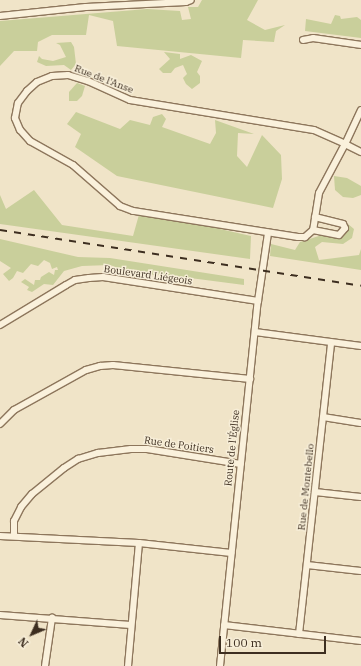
<!DOCTYPE html>
<meta charset="utf-8">
<style>
body{margin:0}
#map{position:relative;width:361px;height:666px;overflow:hidden;background:#f0e4c8;font-family:"IBM Plex Serif",serif}
div>[style]{position:absolute}
.green>*{inset:0;background:#c9cf9b}
.roads{filter:drop-shadow(1px 0 #8d765c) drop-shadow(-1px 0 #8d765c) drop-shadow(0 1px #8d765c) drop-shadow(0 -1px #8d765c)}
.street>*{height:6px;margin:-3px;padding:0 3px;transform-origin:3px;border-radius:3px;background:#faf1dc}
.rail>*{height:2px;margin-top:-1px;transform-origin:0;background:repeating-linear-gradient(90deg,#3d2e20 0 7px,transparent 0 14px)}
span{translate:-50% -50%;white-space:nowrap;text-align:center;line-height:1.15;-webkit-text-stroke:3px #f7eed8;paint-order:stroke}
.street-label{font-size:10px;color:#3d2e20}
.north{position:absolute;left:12px;top:614px;width:40px;height:40px;-webkit-text-stroke:3px #f7eed8;paint-order:stroke;rotate:226deg;font-size:11px;font-weight:700;line-height:16px;text-align:center;color:#3d2e20}
.north::after{content:'';display:block;margin:auto;width:14px;height:18px;background:#3d2e20;clip-path:polygon(50% 0,100% 100%,50% 72%,0 100%)}
.scale{position:absolute;left:219px;top:636px;width:107px;height:18px;box-sizing:border-box;border:2px solid #3d2e20;border-top:0;padding-left:5px;font-size:12px;line-height:14px;white-space:nowrap;color:#3d2e20;-webkit-text-stroke:3px #f7eed8;paint-order:stroke}
</style>
<div id="map">
<div class="green">
<div style="clip-path:polygon(202px 0,258px 0,247px 20px,265px 30px,285px 25px,276px 31px,274px 42px,243px 40px,241px 58px,117px 46px,113px 21px,89px 15px,86px 35px,52px 35px,38px 42px,37px 51px,14px 51px,0 66px,0 21px,147px 9px,180px 11px,182px 20px,191px 19px,188px 7px,198px 7px)"></div>
<div style="clip-path:polygon(335px 15px,340px 16px,341px 19px,357px 17px,361px 20px,361px 38px,305px 31px,306px 19px,331px 24px)"></div>
<div style="clip-path:polygon(71px 42px,74px 47px,76px 64px,71px 70px,64px 65px,46px 66px,37px 62px,39px 56px,42px 59px,53px 61px,66px 57px,60px 45px,56px 43px)"></div>
<div style="clip-path:polygon(164px 52px,180px 54px,180px 59px,191px 55px,202px 61px,197px 72px,200px 76px,200px 83px,192px 89px,186px 84px,183px 78px,187px 74px,183px 65px,175px 68px,171px 73px,163px 73px,159px 69px,170px 59px)"></div>
<div style="clip-path:polygon(77px 83px,85px 86px,82px 96px,77px 101px,69px 101px,69px 92px)"></div>
<div style="clip-path:polygon(76px 112px,120px 129px,130px 120px,150px 125px,153px 117px,162px 114px,166px 119px,162px 127px,210px 144px,216px 133px,215px 120px,254px 134px,238px 133px,237px 156px,247px 167px,262px 135px,281px 155px,282px 179px,273px 208px,117px 176px,75px 147px,81px 134px,67px 124px)"></div>
<div style="clip-path:polygon(334px 176px,347px 178px,361px 186px,361px 195px,353px 198px,343px 197px,335px 190px)"></div>
<div style="clip-path:polygon(34px 190px,62px 225px,133px 236px,140px 211px,251px 236px,250px 259px,0 224px,0 195px,6px 209px)"></div>
<div style="clip-path:polygon(348px 224px,354px 229px,352px 238px,343px 244px,322px 242px,315px 247px,319px 260px,359px 255px,361px 249px,361px 270px,270px 256px,271px 244px,295px 250px,300px 242px,322px 235px,339px 238px,347px 231px)"></div>
<div style="clip-path:polygon(0 239px,78px 257px,110px 258px,244px 279px,244px 285px,167px 275px,135px 274px,110px 265px,82px 266px,64px 271px,53px 285px,44px 284px,32px 292px,27px 290px,29px 287px,21px 282px,25px 279px,34px 285px,35px 280px,40px 280px,41px 277px,49px 272px,54px 275px,55px 270px,58px 270px,57px 267px,52px 269px,50px 263px,44px 260px,38px 266px,31px 264px,23px 273px,17px 271px,13px 278px,9px 281px,3px 274px,11px 268px,0 261px)"></div>
</div>
<div class="roads">
<div class="street">
<div style="left:0;top:16px;width:86px;rotate:-6deg"></div>
<div style="left:86px;top:7px;width:100px;rotate:-2.9deg"></div>
<div style="left:186px;top:2px;width:5px;rotate:-22deg"></div>
<div style="left:303px;top:40px;width:10px;rotate:-11deg"></div>
<div style="left:313px;top:38px;width:49px;rotate:8.3deg"></div>
<div style="left:361px;top:110px;width:38px;rotate:115deg"></div>
<div style="left:345px;top:144px;width:55px;rotate:118deg"></div>
<div style="left:319px;top:193px;width:37px;rotate:99deg"></div>
<div style="left:313px;top:230px;width:11px;rotate:139deg"></div>
<div style="left:305px;top:237px;width:7px;rotate:180deg"></div>
<div style="left:298px;top:237px;width:167px;rotate:-171deg"></div>
<div style="left:133px;top:211px;width:14px;rotate:-159deg"></div>
<div style="left:120px;top:206px;width:62px;rotate:-138.9deg"></div>
<div style="left:73px;top:165px;width:49px;rotate:-150.8deg"></div>
<div style="left:30px;top:141px;width:15px;rotate:-132deg"></div>
<div style="left:20px;top:130px;width:13px;rotate:-113deg"></div>
<div style="left:15px;top:118px;width:15px;rotate:-79deg"></div>
<div style="left:18px;top:103px;width:15px;rotate:-53deg"></div>
<div style="left:27px;top:91px;width:13px;rotate:-42deg"></div>
<div style="left:37px;top:82px;width:16px;rotate:-22deg"></div>
<div style="left:52px;top:76px;width:16px;rotate:-4deg"></div>
<div style="left:68px;top:75px;width:21px;rotate:17deg"></div>
<div style="left:88px;top:81px;width:46px;rotate:24.3deg"></div>
<div style="left:130px;top:100px;width:186px;rotate:9.3deg"></div>
<div style="left:314px;top:130px;width:34px;rotate:24deg"></div>
<div style="left:345px;top:144px;width:18px;rotate:27deg"></div>
<div style="left:313px;top:230px;width:26px;rotate:11deg"></div>
<div style="left:339px;top:235px;width:9px;rotate:-49deg"></div>
<div style="left:345px;top:228px;width:4px;rotate:-117deg"></div>
<div style="left:343px;top:224px;width:29px;rotate:-166deg"></div>
<div style="left:0;top:325px;width:77px;rotate:-31.2deg"></div>
<div style="left:66px;top:285px;width:10px;rotate:-29deg"></div>
<div style="left:75px;top:280px;width:14px;rotate:-8deg"></div>
<div style="left:89px;top:278px;width:14px;rotate:-4deg"></div>
<div style="left:103px;top:277px;width:157px;rotate:8.8deg"></div>
<div style="left:255px;top:332px;width:107px;rotate:7.5deg"></div>
<div style="left:323px;top:417px;width:38px;rotate:9deg"></div>
<div style="left:0;top:424px;width:20px;rotate:-45deg"></div>
<div style="left:14px;top:410px;width:82px;rotate:-29.1deg"></div>
<div style="left:86px;top:370px;width:15px;rotate:-16deg"></div>
<div style="left:100px;top:366px;width:13px;rotate:-4deg"></div>
<div style="left:113px;top:365px;width:138px;rotate:5.8deg"></div>
<div style="left:315px;top:492px;width:46px;rotate:6.2deg"></div>
<div style="left:0;top:536px;width:139px;rotate:2.9deg"></div>
<div style="left:139px;top:543px;width:93px;rotate:6.2deg"></div>
<div style="left:14px;top:536px;width:15px;rotate:-90deg"></div>
<div style="left:14px;top:521px;width:16px;rotate:-63deg"></div>
<div style="left:21px;top:507px;width:17px;rotate:-50deg"></div>
<div style="left:32px;top:494px;width:41px;rotate:-39.1deg"></div>
<div style="left:64px;top:468px;width:17px;rotate:-33deg"></div>
<div style="left:78px;top:459px;width:21px;rotate:-17deg"></div>
<div style="left:98px;top:453px;width:33px;rotate:-7deg"></div>
<div style="left:131px;top:449px;width:16px"></div>
<div style="left:147px;top:449px;width:95px;rotate:9.1deg"></div>
<div style="left:307px;top:565px;width:54px;rotate:6.3deg"></div>
<div style="left:0;top:615px;width:131px;rotate:4.4deg"></div>
<div style="left:224px;top:625px;width:138px;rotate:6.7deg"></div>
<div style="left:299px;top:634px;width:293px;rotate:-83.7deg"></div>
<div style="left:45px;top:666px;width:49px;rotate:-81.7deg"></div>
<div style="left:128px;top:666px;width:123px;rotate:-84.9deg"></div>
<div style="left:220px;top:666px;width:367px;rotate:-84.1deg"></div>
<div style="left:258px;top:301px;width:69px;rotate:-81.6deg"></div>
</div>
</div>
<div class="rail">
<div style="left:0;top:230px;width:365px;rotate:8.8deg"></div>
</div>
<div class="street-label">
<span style="left:104px;top:79px;rotate:21deg">Rue de l'Anse</span>
<span style="left:148px;top:275px;rotate:8deg">Boulevard Liégeois</span>
<span style="left:179px;top:445px;rotate:8deg">Rue de Poitiers</span>
<span style="left:232px;top:448px;rotate:-84deg">Route de l'Église</span>
<span style="left:306px;top:487px;rotate:-84deg">Rue de Montebello</span>
</div>
<div class="north">N</div>
<div class="scale">100 m</div>
</div>
